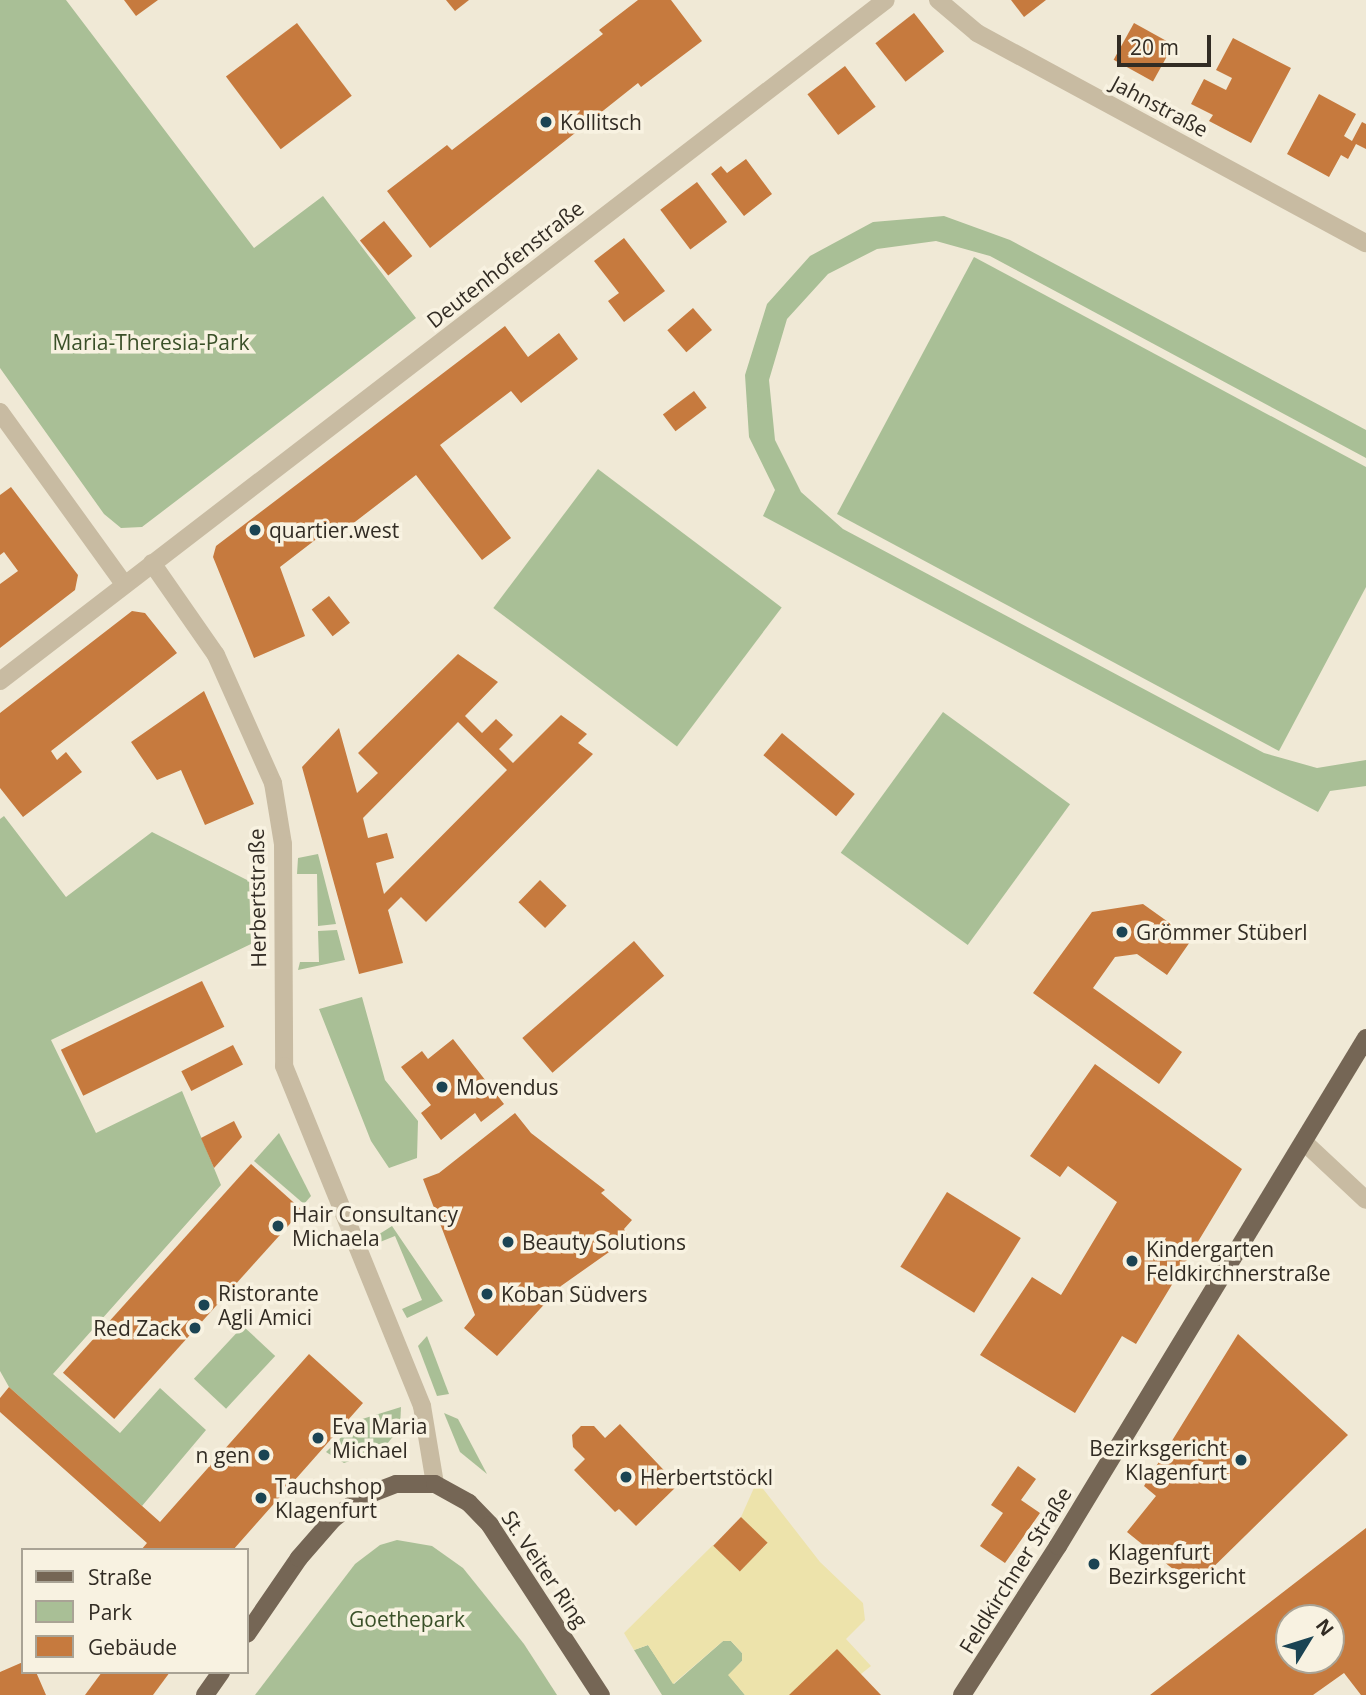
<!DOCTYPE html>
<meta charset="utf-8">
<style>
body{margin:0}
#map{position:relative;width:1366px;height:1695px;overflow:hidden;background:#f0e9d6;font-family:"Open Sans",sans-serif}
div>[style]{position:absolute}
.green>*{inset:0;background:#a9bf96;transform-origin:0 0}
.sand>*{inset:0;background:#ede3ab}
.building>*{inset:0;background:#c67a3e;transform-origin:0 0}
.street>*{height:18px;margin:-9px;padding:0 9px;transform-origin:9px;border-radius:9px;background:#c8bba2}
.primary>*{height:18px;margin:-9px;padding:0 9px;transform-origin:9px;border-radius:9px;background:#756655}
.dots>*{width:19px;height:19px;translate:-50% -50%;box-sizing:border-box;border:4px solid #f8f2e1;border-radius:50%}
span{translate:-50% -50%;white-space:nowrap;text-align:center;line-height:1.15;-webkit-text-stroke:7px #f8f2e1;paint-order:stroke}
.street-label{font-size:21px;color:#322c24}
.poi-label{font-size:21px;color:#322c24}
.left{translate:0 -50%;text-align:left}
.right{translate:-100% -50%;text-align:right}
.park-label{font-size:21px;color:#3a5028}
.legend{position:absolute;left:21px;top:1548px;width:228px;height:126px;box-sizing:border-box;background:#f8f2e1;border:2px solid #a9a395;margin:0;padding:9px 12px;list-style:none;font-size:21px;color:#322c24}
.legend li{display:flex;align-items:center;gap:14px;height:35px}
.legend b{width:35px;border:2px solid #a9a395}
.north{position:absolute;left:1275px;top:1604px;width:70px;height:70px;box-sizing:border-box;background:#f8f2e1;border:2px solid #a9a395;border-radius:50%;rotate:52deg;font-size:19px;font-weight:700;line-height:28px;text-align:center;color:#322c24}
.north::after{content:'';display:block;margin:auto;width:24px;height:32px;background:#1b4453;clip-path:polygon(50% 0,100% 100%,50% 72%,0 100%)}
.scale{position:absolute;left:1117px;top:35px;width:94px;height:32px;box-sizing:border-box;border:4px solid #322c24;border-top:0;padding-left:9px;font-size:21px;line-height:24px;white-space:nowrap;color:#322c24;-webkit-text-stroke:5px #f8f2e1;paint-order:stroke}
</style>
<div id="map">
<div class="green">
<div style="clip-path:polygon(0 0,66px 0,254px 248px,323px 196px,416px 318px,142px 527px,121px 528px,104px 514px,0 368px)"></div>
<div style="clip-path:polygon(944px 216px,1010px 240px,1366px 430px,1366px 458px,990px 256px,936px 241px,877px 249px,828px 274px,787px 319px,769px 380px,775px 440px,801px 492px,843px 529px,1264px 753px,1317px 768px,1366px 760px,1366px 786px,1330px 791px,1318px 812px,763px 516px,775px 490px,749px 437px,745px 375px,767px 304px,810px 256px,873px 222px)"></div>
<div style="clip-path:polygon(974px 257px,1366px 467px,1366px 587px,1279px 751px,837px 514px)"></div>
<div style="left:598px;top:469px;width:230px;height:174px;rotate:37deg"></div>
<div style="left:943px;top:712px;width:157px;height:174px;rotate:36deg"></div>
<div style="clip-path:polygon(4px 816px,66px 897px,152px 832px,249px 881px,251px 944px,51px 1040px,96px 1133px,182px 1091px,221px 1185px,53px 1374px,120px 1433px,160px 1388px,206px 1430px,142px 1506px,9px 1387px,0 1371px,0 819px)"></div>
<div style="clip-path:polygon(318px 854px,336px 924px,318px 926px,317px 874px,297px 874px,298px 858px)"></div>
<div style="clip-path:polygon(337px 930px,345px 960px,298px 970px,300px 962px,319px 962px,318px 931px)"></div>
<div style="clip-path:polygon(362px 997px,385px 1080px,418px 1121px,417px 1158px,389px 1168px,371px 1141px,319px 1009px)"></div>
<div style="clip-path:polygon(279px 1133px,311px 1196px,304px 1204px,254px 1161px)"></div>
<div style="clip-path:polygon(392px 1226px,443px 1301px,407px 1318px,402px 1309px,422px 1300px,395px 1236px,375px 1244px,373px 1238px)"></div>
<div style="left:243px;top:1326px;width:44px;height:72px;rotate:43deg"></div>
<div style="clip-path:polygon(427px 1336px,449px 1394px,437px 1396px,418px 1346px)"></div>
<div style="clip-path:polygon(401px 1407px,400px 1428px,382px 1450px,344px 1463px,326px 1452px,359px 1420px)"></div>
<div style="clip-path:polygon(444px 1413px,458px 1419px,487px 1474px,460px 1452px)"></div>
<div style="clip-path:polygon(397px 1540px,432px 1546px,463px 1568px,524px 1644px,557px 1695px,255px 1695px,355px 1564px,380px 1545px)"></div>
<div style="clip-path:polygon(723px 1641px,731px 1641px,742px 1653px,742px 1661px,729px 1675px,745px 1695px,662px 1695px,634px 1650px,648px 1645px,674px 1684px)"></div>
</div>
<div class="sand">
<div style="clip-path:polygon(757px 1481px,820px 1562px,863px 1603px,865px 1620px,846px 1639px,871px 1666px,861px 1674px,789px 1695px,745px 1695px,728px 1675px,742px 1661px,742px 1653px,731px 1641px,723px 1641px,673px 1684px,648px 1645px,634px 1650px,624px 1633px,713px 1545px,739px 1571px,767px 1544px,741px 1517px)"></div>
</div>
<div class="building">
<div style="clip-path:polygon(124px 0,158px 0,136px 16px)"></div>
<div style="clip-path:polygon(446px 0,469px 0,455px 11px)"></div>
<div style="clip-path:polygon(638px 0,671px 0,702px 41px,641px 87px,638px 83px,430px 248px,387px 191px,447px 145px,452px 150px,603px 34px,599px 30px)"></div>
<div style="clip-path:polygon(1011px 0,1046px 0,1024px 17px)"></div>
<div style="left:914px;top:13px;width:49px;height:49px;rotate:52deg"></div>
<div style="left:297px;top:23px;width:91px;height:89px;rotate:53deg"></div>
<div style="left:1134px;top:23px;width:45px;height:42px;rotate:29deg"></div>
<div style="clip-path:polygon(1233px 38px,1291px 68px,1251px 143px,1209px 121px,1213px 115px,1191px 104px,1204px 79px,1226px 90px,1232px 78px,1216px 70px)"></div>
<div style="left:845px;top:66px;width:51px;height:47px;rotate:53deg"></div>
<div style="clip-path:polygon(1319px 94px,1356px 114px,1344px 136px,1352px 141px,1362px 122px,1366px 124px,1366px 149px,1356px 144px,1348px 159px,1341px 155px,1329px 177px,1287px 154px)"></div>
<div style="clip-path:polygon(746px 159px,772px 194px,744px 216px,711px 174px,721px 166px,727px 173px)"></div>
<div style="left:697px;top:182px;width:50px;height:46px;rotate:53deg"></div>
<div style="left:384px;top:221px;width:45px;height:31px;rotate:51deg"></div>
<div style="clip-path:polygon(624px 238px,665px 291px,624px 322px,608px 301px,619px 293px,594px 261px)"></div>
<div style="left:693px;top:308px;width:29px;height:34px;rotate:49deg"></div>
<div style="clip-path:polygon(505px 326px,528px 357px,559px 333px,578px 359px,521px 403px,511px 391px,440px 445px,511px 538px,482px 560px,416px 475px,338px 535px,332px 527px,280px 567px,305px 636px,254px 658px,213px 557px,216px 546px)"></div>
<div style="left:694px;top:391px;width:21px;height:39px;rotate:53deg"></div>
<div style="clip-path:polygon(11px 487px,78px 575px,75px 590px,0 648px,0 584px,18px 571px,4px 552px,0 555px,0 495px)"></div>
<div style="left:329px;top:596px;width:34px;height:22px;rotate:52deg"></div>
<div style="clip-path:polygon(132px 611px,145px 613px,177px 653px,51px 751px,57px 760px,66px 752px,82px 772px,23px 817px,0 788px,0 713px)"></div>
<div style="clip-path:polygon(evenodd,458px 654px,498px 682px,465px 716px,482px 733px,496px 719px,513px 735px,499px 749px,513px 763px,561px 715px,587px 734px,578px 743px,593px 754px,426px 922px,401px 897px,388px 910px,403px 963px,359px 974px,302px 767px,339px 728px,357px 793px,378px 773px,358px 753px,458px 654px,458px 722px,507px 770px,384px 894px,376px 863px,394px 858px,387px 833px,368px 838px,363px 818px,458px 722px)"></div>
<div style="clip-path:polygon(204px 691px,254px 804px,205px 825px,181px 770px,157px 780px,131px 742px)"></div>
<div style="left:782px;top:733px;width:95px;height:29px;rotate:40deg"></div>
<div style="left:540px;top:880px;width:37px;height:31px;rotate:44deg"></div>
<div style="clip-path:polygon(1143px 904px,1192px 939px,1167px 975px,1137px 954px,1115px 957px,1093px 988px,1182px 1052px,1159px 1084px,1033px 993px,1092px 912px)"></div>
<div style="left:634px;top:941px;width:46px;height:148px;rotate:49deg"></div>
<div style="left:202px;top:981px;width:51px;height:157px;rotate:64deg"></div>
<div style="clip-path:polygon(453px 1039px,504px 1104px,481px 1122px,475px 1113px,441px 1140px,421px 1113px,431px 1105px,401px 1067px,422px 1051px,428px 1059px)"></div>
<div style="left:233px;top:1045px;width:22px;height:58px;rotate:63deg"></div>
<div style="clip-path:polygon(1095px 1064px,1242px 1169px,1136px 1344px,1122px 1336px,1075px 1413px,980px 1355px,1032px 1277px,1061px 1295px,1117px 1202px,1068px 1166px,1060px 1177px,1030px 1156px)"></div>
<div style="clip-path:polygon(515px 1113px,531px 1133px,605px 1190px,601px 1193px,632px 1220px,624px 1229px,629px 1238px,561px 1286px,497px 1356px,464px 1328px,475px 1315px,423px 1179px,439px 1173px)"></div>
<div style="clip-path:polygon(234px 1121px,242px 1137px,214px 1168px,201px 1138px)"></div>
<div style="left:251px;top:1164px;width:69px;height:281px;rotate:42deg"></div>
<div style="left:947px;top:1192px;width:87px;height:88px;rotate:32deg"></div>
<div style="clip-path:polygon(1238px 1334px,1348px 1435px,1194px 1586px,1127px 1532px,1156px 1496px,1144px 1486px)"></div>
<div style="clip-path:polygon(309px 1354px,363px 1403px,233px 1550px,141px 1550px,147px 1543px,0 1412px,0 1398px,9px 1387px,160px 1522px)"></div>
<div style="clip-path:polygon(620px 1424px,678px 1485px,636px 1526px,619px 1509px,615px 1512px,574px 1470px,585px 1459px,573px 1447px,572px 1435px,581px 1426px,594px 1426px,605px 1438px)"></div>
<div style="clip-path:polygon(1018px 1466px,1036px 1479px,1021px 1500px,1040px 1513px,1005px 1563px,980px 1546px,1003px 1513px,991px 1505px)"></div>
<div style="left:741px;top:1517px;width:37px;height:40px;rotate:44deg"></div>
<div style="clip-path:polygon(evenodd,1366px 1528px,1366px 1695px,1361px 1695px,1344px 1673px,1313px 1695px,1150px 1695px,1366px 1528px,1289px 1618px,1331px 1618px,1331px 1660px,1289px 1660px,1289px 1618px)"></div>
<div style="clip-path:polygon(837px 1649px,881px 1695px,789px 1695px)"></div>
<div style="clip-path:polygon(23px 1662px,23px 1672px,36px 1672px,46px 1695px,0 1695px,0 1672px)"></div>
<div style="clip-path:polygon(102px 1672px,170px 1672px,153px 1695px,85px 1695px)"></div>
</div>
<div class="street">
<div style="left:938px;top:0;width:51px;rotate:40.2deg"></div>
<div style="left:977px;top:33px;width:442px;rotate:28.4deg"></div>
<div style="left:0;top:412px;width:213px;rotate:54.2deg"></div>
<div style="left:152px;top:563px;width:112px;rotate:55.2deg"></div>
<div style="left:216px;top:655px;width:140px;rotate:66deg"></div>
<div style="left:273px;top:783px;width:62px;rotate:80.7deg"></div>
<div style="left:283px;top:844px;width:222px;rotate:89.7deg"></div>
<div style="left:284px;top:1066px;width:367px;rotate:67.9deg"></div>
<div style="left:422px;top:1406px;width:79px;rotate:80.5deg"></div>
<div style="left:0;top:681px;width:1117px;rotate:-37.55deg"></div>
<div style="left:1305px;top:1143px;width:83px;rotate:43.1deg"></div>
</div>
<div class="primary">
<div style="left:247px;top:1634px;width:92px;rotate:-55.6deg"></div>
<div style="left:299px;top:1558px;width:52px;rotate:-48.9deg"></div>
<div style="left:333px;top:1519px;width:36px;rotate:-37deg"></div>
<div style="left:362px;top:1497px;width:36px;rotate:-21deg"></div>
<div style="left:396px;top:1484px;width:39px"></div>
<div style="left:435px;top:1484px;width:39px;rotate:29deg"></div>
<div style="left:469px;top:1503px;width:30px;rotate:46deg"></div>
<div style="left:490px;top:1525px;width:203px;rotate:56.9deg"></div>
<div style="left:205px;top:1695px;width:28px;rotate:-55deg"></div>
<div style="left:962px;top:1695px;width:177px;rotate:-57.2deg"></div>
<div style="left:1058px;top:1546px;width:594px;rotate:-58.77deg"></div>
</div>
<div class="dots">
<div style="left:546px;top:122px;background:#1b4453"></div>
<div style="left:255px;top:530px;background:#1b4453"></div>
<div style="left:1122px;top:932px;background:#1b4453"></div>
<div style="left:442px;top:1087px;background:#1b4453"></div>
<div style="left:278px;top:1226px;background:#1b4453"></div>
<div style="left:508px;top:1242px;background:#1b4453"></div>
<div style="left:1132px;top:1261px;background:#1b4453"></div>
<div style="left:487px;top:1294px;background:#1b4453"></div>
<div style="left:204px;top:1305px;background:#1b4453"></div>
<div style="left:195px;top:1328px;background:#1b4453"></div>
<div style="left:318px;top:1438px;background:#1b4453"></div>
<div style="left:264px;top:1455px;background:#1b4453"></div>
<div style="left:1241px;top:1460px;background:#1b4453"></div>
<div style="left:626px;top:1477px;background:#1b4453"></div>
<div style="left:261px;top:1498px;background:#1b4453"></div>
<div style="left:1094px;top:1564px;background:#1b4453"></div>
</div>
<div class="street-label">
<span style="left:1160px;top:106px;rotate:28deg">Jahnstraße</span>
<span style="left:505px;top:264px;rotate:-38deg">Deutenhofenstraße</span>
<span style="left:257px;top:898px;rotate:-91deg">Herbertstraße</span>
<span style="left:545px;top:1569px;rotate:56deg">St. Veiter Ring</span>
<span style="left:1015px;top:1570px;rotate:-58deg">Feldkirchner Straße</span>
</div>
<div class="poi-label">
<span class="left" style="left:560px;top:122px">Kollitsch</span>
<span class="left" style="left:269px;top:530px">quartier.west</span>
<span class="left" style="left:1136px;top:932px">Grömmer Stüberl</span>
<span class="left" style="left:456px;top:1087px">Movendus</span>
<span class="left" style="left:292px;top:1226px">Hair Consultancy<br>Michaela</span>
<span class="left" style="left:522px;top:1242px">Beauty Solutions</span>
<span class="left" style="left:1146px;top:1261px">Kindergarten<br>Feldkirchnerstraße</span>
<span class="left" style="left:218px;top:1305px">Ristorante<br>Agli Amici</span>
<span class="left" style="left:501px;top:1294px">Koban Südvers</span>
<span class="right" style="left:181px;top:1328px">Red Zack</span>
<span class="left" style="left:332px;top:1438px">Eva Maria<br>Michael</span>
<span class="right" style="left:1227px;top:1460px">Bezirksgericht<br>Klagenfurt</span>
<span class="right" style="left:250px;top:1455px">n gen</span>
<span class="left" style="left:640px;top:1477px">Herbertstöckl</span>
<span class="left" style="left:275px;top:1498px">Tauchshop<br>Klagenfurt</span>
<span class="left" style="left:1108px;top:1564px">Klagenfurt<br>Bezirksgericht</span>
</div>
<div class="park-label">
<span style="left:151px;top:342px">Maria-Theresia-Park</span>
<span style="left:407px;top:1619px">Goethepark</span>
</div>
<ul class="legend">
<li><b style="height:9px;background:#756655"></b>Straße</li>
<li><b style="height:19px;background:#a9bf96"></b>Park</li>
<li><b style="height:19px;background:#c67a3e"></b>Gebäude</li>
</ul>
<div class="north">N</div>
<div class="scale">20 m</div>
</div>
